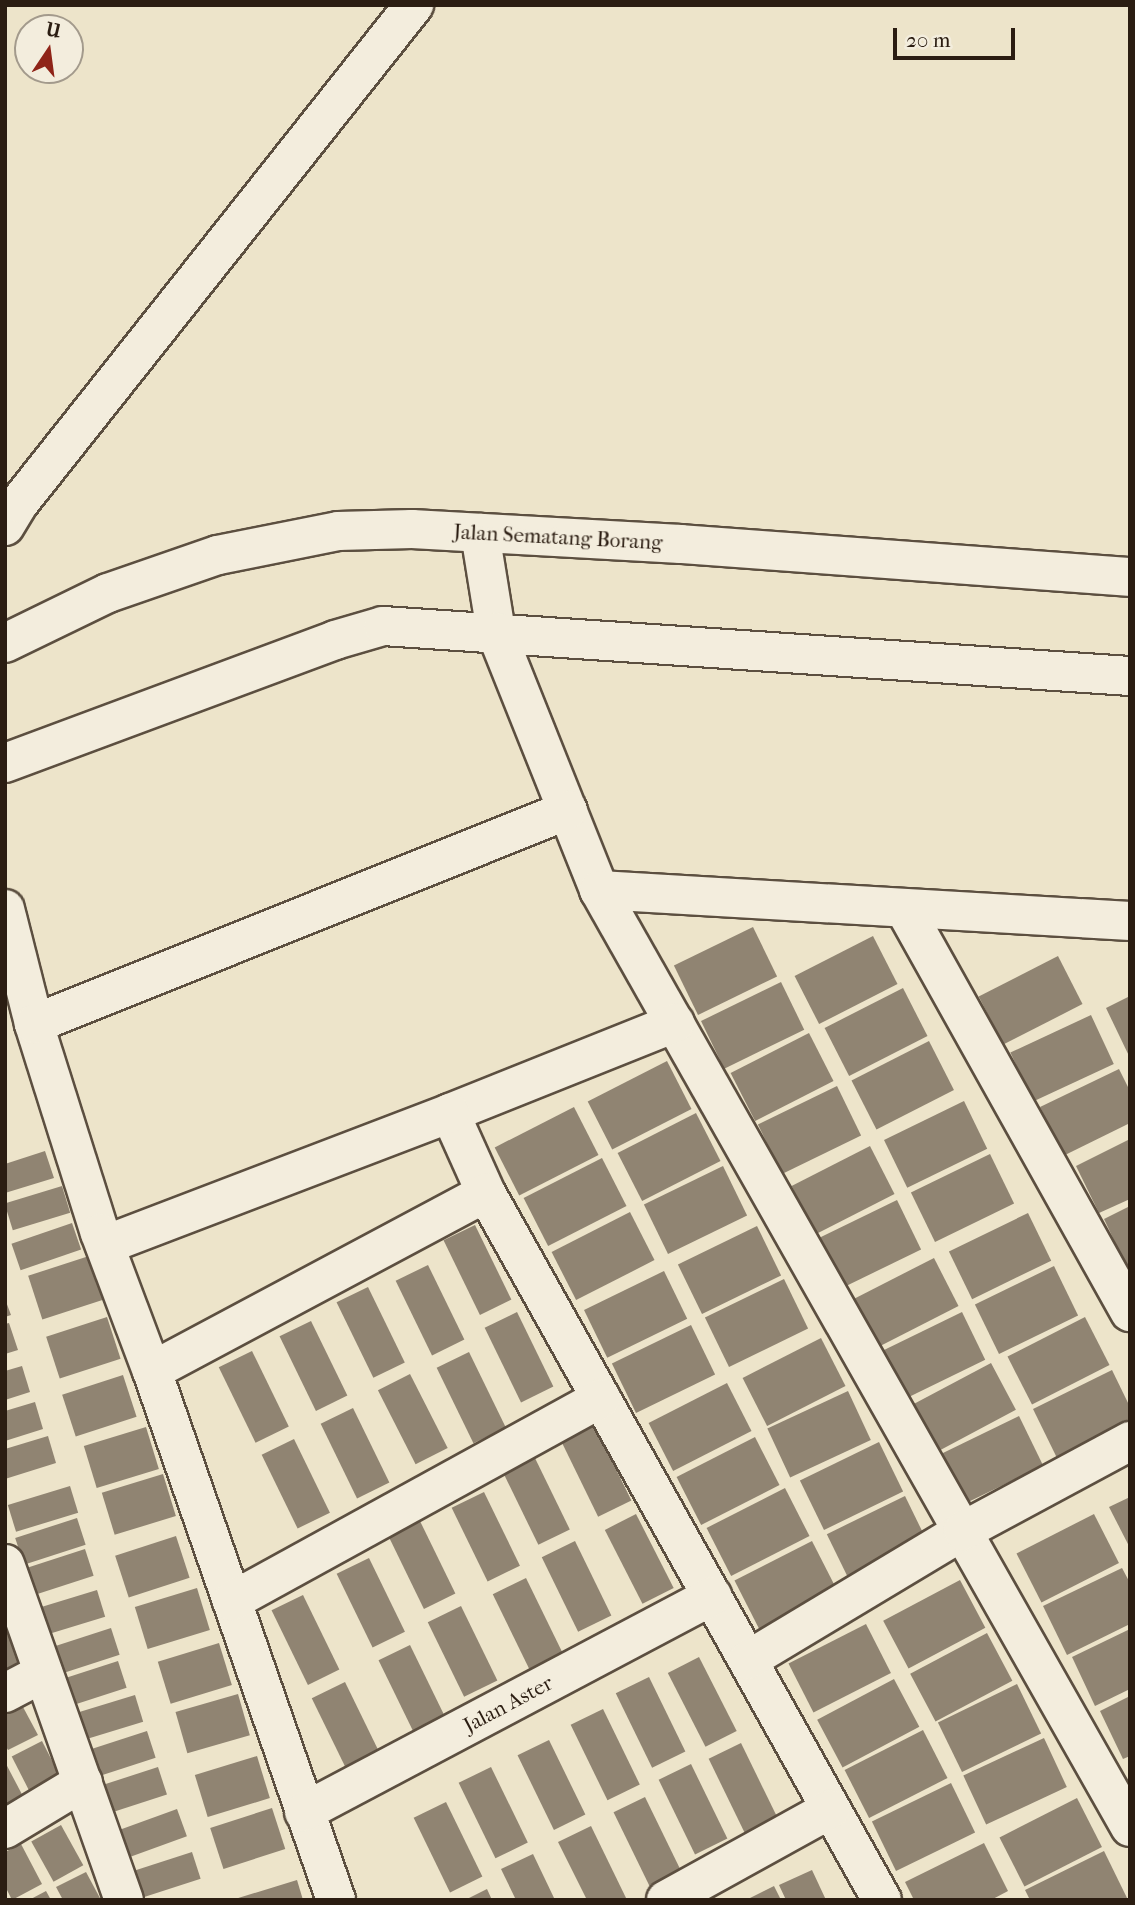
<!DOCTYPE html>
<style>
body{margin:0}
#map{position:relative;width:1135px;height:1905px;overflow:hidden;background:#ede4ca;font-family:"IM FELL French Canon",serif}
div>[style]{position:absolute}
.building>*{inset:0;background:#908472;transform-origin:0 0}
.roads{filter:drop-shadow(2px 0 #5c4f40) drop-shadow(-2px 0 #5c4f40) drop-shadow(0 2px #5c4f40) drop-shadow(0 -2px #5c4f40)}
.minor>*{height:38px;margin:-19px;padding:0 19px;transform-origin:19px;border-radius:19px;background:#f3eddd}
span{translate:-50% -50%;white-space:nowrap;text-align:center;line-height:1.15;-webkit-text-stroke:6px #f3eddd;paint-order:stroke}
.street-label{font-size:21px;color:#2b1d12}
.frame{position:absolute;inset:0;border:7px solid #2b1d12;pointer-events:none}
.north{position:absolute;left:14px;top:14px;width:70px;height:70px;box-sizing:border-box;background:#f3eddd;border:2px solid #a39a8c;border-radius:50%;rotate:13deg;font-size:19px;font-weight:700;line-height:28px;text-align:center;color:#2b1d12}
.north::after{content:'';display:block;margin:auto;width:24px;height:32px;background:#8f2418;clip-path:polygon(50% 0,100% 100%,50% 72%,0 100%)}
.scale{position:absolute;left:893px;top:28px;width:122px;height:32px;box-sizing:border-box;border:4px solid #2b1d12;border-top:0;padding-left:9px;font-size:21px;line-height:24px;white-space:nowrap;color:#2b1d12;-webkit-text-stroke:5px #f3eddd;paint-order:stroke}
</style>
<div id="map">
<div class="building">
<div style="left:753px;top:927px;width:55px;height:88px;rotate:64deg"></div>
<div style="left:873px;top:936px;width:54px;height:88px;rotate:63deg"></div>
<div style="left:1058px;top:956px;width:54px;height:89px;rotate:63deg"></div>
<div style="left:781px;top:982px;width:53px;height:89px;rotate:64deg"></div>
<div style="left:903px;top:988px;width:54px;height:88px;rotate:63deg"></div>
<div style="clip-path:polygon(1130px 996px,1130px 1058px,1106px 1008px)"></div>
<div style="left:1091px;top:1015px;width:54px;height:89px;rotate:65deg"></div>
<div style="left:809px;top:1033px;width:54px;height:88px;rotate:63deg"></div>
<div style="left:929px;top:1041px;width:55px;height:87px;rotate:63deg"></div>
<div style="left:667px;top:1061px;width:54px;height:89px;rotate:63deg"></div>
<div style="clip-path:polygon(1119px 1069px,1130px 1091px,1130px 1123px,1063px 1156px,1040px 1107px)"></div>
<div style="left:837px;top:1086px;width:55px;height:88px;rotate:64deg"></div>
<div style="left:964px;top:1101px;width:53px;height:89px;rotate:64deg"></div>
<div style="left:574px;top:1107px;width:54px;height:89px;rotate:63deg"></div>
<div style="left:696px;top:1113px;width:54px;height:88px;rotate:63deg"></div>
<div style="clip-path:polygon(1130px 1139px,1130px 1199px,1099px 1213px,1076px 1166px)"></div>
<div style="left:870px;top:1146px;width:54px;height:88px;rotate:63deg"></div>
<div style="clip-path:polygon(45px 1151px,54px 1178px,5px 1193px,5px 1164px)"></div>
<div style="left:990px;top:1154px;width:55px;height:88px;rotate:64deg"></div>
<div style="left:602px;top:1158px;width:54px;height:88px;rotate:63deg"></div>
<div style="left:723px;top:1166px;width:55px;height:88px;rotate:64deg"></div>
<div style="left:62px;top:1186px;width:28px;height:60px;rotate:73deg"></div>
<div style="left:897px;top:1200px;width:55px;height:88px;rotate:64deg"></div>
<div style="clip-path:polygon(1130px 1206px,1130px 1267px,1127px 1268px,1104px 1219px)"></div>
<div style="left:630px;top:1212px;width:54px;height:88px;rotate:63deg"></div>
<div style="left:1028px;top:1213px;width:53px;height:88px;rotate:64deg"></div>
<div style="left:72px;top:1223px;width:28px;height:64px;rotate:71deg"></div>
<div style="left:475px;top:1225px;width:83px;height:35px;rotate:64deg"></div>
<div style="left:757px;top:1226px;width:55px;height:88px;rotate:64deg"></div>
<div style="left:89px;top:1256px;width:46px;height:64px;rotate:72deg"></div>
<div style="left:934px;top:1258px;width:54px;height:89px;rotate:63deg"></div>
<div style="left:428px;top:1265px;width:83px;height:36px;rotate:64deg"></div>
<div style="left:1054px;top:1266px;width:55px;height:88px;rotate:64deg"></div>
<div style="left:664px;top:1271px;width:53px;height:89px;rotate:64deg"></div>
<div style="left:784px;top:1279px;width:55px;height:88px;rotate:64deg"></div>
<div style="left:368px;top:1287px;width:84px;height:35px;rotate:64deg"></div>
<div style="clip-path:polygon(5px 1299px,11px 1315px,5px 1317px)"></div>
<div style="left:517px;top:1312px;width:83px;height:36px;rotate:64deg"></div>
<div style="left:962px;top:1312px;width:53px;height:89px;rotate:64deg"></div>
<div style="left:107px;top:1317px;width:44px;height:64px;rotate:72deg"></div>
<div style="left:1085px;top:1317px;width:54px;height:87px;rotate:63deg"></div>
<div style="left:311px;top:1321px;width:83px;height:35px;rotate:64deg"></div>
<div style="clip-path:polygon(9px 1323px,18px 1350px,5px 1354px,5px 1324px)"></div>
<div style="left:691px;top:1325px;width:55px;height:88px;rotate:64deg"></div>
<div style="left:821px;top:1338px;width:54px;height:88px;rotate:63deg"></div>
<div style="left:252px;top:1351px;width:84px;height:37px;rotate:64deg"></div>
<div style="left:469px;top:1352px;width:84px;height:36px;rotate:64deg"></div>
<div style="left:991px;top:1363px;width:53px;height:87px;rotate:62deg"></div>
<div style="clip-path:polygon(22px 1366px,30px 1392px,5px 1400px,5px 1371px)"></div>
<div style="clip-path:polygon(1112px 1370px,1130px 1407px,1130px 1422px,1057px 1458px,1033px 1409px)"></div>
<div style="left:410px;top:1374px;width:83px;height:36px;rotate:63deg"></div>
<div style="left:123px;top:1375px;width:44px;height:64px;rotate:72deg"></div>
<div style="left:727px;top:1383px;width:54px;height:88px;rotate:63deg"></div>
<div style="left:848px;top:1391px;width:54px;height:89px;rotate:65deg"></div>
<div style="clip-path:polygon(35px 1402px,43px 1429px,5px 1441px,5px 1411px)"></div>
<div style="left:353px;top:1408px;width:83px;height:36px;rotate:64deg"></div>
<div style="left:1019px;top:1416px;width:55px;height:88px;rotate:64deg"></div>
<div style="left:595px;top:1426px;width:83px;height:37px;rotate:64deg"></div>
<div style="left:146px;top:1427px;width:44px;height:65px;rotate:73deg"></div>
<div style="clip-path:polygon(48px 1436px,56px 1463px,5px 1479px,5px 1449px)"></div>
<div style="left:755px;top:1437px;width:54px;height:88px;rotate:63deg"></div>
<div style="left:294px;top:1439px;width:82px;height:36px;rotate:64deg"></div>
<div style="left:879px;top:1442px;width:55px;height:88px;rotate:64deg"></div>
<div style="left:533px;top:1454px;width:84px;height:35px;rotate:64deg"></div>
<div style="left:163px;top:1474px;width:44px;height:64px;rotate:73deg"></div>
<div style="left:70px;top:1486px;width:28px;height:65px;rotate:73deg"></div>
<div style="left:785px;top:1488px;width:54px;height:88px;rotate:63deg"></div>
<div style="left:484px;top:1492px;width:82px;height:36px;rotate:64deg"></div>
<div style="left:905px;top:1496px;width:55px;height:87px;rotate:64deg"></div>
<div style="clip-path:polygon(1130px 1497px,1130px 1548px,1109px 1507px)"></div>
<div style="left:636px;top:1514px;width:83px;height:35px;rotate:63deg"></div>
<div style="left:1094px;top:1514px;width:55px;height:87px;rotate:63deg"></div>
<div style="left:77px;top:1518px;width:28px;height:65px;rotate:72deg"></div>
<div style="left:419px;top:1519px;width:83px;height:35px;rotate:64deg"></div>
<div style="left:176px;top:1536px;width:44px;height:64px;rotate:72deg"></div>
<div style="left:575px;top:1541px;width:83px;height:37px;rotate:64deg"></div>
<div style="left:812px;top:1541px;width:55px;height:87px;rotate:63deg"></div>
<div style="left:85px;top:1549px;width:28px;height:64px;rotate:72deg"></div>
<div style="left:369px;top:1558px;width:82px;height:36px;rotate:64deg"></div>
<div style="clip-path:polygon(1122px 1568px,1130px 1583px,1130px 1624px,1067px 1655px,1043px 1606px)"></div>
<div style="left:526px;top:1578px;width:83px;height:37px;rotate:64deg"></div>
<div style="left:960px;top:1580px;width:54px;height:87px;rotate:62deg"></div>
<div style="left:197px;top:1588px;width:44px;height:65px;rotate:73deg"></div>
<div style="left:97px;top:1590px;width:28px;height:65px;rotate:73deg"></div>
<div style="left:303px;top:1595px;width:83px;height:35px;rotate:64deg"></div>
<div style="left:461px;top:1606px;width:83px;height:37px;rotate:64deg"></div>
<div style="left:866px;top:1624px;width:55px;height:87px;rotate:63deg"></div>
<div style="left:111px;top:1628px;width:28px;height:64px;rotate:72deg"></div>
<div style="clip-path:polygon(1130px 1629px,1130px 1689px,1095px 1706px,1072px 1657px)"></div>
<div style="clip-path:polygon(5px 1630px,24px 1666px,5px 1676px)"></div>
<div style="left:987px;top:1633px;width:54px;height:87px;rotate:62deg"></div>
<div style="left:219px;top:1643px;width:44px;height:64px;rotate:73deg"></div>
<div style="left:410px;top:1645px;width:84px;height:35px;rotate:64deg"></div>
<div style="left:699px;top:1657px;width:83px;height:35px;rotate:63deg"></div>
<div style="left:118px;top:1661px;width:28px;height:65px;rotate:72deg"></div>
<div style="left:649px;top:1677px;width:83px;height:37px;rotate:64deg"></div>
<div style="left:894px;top:1679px;width:54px;height:87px;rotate:62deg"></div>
<div style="left:345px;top:1682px;width:83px;height:37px;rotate:64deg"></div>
<div style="left:1017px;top:1684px;width:55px;height:88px;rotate:64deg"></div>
<div style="clip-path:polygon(16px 1694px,38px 1735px,8px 1750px,5px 1745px,5px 1700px)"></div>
<div style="left:238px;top:1694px;width:43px;height:65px;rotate:74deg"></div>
<div style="left:135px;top:1695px;width:28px;height:65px;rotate:73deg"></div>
<div style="clip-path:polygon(1130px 1696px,1130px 1756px,1123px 1759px,1100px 1711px)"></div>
<div style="left:603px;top:1709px;width:84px;height:36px;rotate:64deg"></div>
<div style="left:923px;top:1730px;width:54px;height:88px;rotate:63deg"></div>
<div style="left:147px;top:1731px;width:28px;height:64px;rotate:72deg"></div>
<div style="left:1044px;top:1738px;width:54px;height:89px;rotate:65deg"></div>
<div style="left:549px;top:1740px;width:83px;height:35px;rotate:64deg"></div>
<div style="left:42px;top:1741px;width:46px;height:34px;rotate:63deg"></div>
<div style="left:741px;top:1743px;width:83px;height:36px;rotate:64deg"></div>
<div style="left:257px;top:1756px;width:44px;height:65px;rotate:73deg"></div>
<div style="clip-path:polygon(5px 1762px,26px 1802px,5px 1813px)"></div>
<div style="left:691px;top:1764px;width:83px;height:36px;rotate:64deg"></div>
<div style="left:158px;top:1767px;width:29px;height:64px;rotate:72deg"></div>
<div style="left:491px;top:1767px;width:84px;height:36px;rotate:64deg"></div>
<div style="left:951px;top:1783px;width:55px;height:88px;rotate:64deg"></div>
<div style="left:645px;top:1797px;width:84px;height:35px;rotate:64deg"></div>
<div style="left:1077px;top:1798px;width:55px;height:87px;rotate:63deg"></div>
<div style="left:446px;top:1802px;width:83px;height:36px;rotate:64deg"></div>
<div style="left:272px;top:1808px;width:43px;height:65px;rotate:72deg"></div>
<div style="left:177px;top:1809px;width:29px;height:63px;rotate:70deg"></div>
<div style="left:61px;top:1825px;width:46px;height:34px;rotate:61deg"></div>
<div style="clip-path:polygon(591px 1826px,627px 1900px,587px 1900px,558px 1842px)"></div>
<div style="clip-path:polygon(984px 1843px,1008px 1891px,991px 1900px,914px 1900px,905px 1882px)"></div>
<div style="clip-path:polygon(21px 1844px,42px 1884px,12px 1900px,5px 1886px,5px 1852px)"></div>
<div style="clip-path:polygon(1104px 1851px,1128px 1900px,1030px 1900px,1025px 1890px)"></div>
<div style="left:192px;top:1852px;width:28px;height:65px;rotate:72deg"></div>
<div style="clip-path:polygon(533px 1854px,555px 1900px,516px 1900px,501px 1869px)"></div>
<div style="clip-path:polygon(812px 1870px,826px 1900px,786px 1900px,779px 1885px)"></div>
<div style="clip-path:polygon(86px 1872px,101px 1900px,63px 1900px,56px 1887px)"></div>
<div style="clip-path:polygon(297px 1880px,303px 1900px,235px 1900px,235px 1899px)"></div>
<div style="clip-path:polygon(774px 1886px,781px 1900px,746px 1900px)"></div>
<div style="clip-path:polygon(487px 1889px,492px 1900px,465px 1900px)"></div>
<div style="clip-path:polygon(46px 1891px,51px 1900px,29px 1900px)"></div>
</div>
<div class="roads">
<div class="minor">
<div style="left:5px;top:526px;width:27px;rotate:-59deg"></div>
<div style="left:19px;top:503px;width:636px;rotate:-51.58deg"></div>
<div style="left:480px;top:533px;width:100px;rotate:80.8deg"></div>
<div style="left:496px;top:632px;width:278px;rotate:68.2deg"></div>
<div style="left:599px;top:890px;width:1077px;rotate:60.46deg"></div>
<div style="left:5px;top:643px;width:114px;rotate:-25.9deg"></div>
<div style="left:108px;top:593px;width:116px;rotate:-19.1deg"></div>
<div style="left:218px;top:555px;width:122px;rotate:-11.3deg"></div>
<div style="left:338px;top:531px;width:74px;rotate:-1.5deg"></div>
<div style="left:412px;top:529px;width:269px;rotate:3.2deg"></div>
<div style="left:681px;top:544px;width:450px;rotate:4.2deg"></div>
<div style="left:5px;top:763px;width:352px;rotate:-20.4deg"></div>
<div style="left:335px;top:640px;width:50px;rotate:-16.3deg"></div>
<div style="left:383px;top:626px;width:749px;rotate:3.83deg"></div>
<div style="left:599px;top:890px;width:532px;rotate:3.34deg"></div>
<div style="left:904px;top:908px;width:463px;rotate:60.8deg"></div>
<div style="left:5px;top:909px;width:119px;rotate:75.8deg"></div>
<div style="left:34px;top:1024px;width:219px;rotate:72.5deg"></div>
<div style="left:100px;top:1233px;width:147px;rotate:69.4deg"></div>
<div style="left:152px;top:1371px;width:560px;rotate:70.82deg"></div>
<div style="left:675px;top:1023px;width:242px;rotate:158.2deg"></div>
<div style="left:450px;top:1113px;width:88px;rotate:65.8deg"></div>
<div style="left:486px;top:1193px;width:810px;rotate:60.75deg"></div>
<div style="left:34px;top:1024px;width:575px;rotate:-21.84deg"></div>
<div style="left:105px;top:1245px;width:369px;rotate:-20.9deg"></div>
<div style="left:152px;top:1371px;width:378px;rotate:-28.1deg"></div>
<div style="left:5px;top:1564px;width:356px;rotate:70.5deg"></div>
<div style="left:232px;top:1601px;width:421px;rotate:-28.8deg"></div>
<div style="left:748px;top:1660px;width:251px;rotate:-31deg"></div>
<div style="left:963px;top:1531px;width:190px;rotate:-28.3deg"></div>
<div style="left:5px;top:1693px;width:43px;rotate:-27.8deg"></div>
<div style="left:304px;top:1812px;width:462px;rotate:-27.9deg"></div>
<div style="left:5px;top:1829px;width:91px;rotate:-31.1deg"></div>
<div style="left:666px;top:1900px;width:188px;rotate:-28.9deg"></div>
</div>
</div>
<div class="street-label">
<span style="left:558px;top:537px;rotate:3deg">Jalan Sematang Borang</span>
<span style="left:508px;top:1704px;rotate:-28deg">Jalan Aster</span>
</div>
<div class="frame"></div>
<div class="north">U</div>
<div class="scale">20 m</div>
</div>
